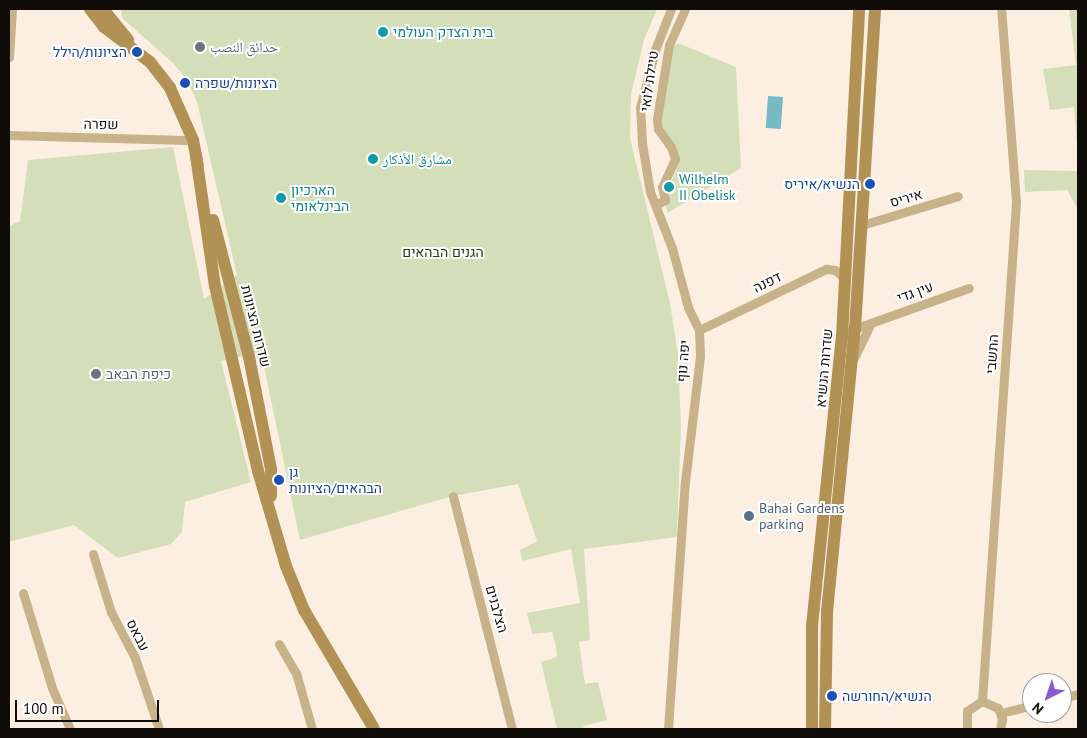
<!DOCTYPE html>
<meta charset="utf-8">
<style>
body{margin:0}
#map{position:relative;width:1087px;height:738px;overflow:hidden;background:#fcefe2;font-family:"PT Sans","Noto Naskh Arabic",Heebo,sans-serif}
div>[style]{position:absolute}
.green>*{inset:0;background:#d4dfba}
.water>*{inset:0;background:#75bac5;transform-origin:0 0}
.street>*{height:9px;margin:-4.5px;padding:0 4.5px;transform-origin:4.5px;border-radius:4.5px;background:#c7b28a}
.secondary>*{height:12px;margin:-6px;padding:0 6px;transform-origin:6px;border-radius:6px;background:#b29254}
.dots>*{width:14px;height:14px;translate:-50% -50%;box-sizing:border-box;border:2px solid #fff;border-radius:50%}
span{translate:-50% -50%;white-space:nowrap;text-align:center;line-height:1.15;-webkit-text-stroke:4px #fff;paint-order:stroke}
.culture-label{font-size:14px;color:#0d838f}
.left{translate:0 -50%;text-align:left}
.worship-label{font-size:14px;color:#5b616d}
.transit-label{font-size:14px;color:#164399}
.right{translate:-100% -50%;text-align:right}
.street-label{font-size:14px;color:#100c08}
.park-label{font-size:14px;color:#303911}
.service-label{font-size:14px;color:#4e5e75}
.frame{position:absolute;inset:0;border:10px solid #100c08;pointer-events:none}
.north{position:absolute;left:1022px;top:673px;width:50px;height:50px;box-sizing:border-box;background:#fff;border:1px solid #9f9e9c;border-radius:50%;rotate:221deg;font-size:14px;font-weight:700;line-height:20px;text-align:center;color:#100c08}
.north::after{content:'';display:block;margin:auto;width:18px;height:22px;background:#8c58d0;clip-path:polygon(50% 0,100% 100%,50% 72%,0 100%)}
.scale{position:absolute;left:15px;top:700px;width:144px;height:22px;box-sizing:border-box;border:2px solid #100c08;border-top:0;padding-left:6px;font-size:15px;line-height:18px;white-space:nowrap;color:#100c08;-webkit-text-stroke:4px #fff;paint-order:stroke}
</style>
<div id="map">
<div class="green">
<div style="clip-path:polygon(121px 9px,657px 9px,644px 40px,631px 95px,630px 138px,670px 303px,678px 355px,681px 425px,677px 537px,584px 549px,590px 640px,579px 642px,585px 684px,598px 682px,607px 720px,583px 726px,584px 729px,557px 729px,541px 662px,557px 657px,556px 646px,552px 632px,532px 634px,527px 613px,580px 603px,571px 549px,522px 561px,520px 550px,537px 541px,518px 484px,453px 496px,300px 540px,261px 352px,221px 361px,251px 482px,185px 502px,182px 532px,171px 544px,118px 558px,74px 525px,9px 542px,9px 226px,20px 221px,28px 160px,173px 147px,204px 299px,237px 275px,197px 102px,187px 80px,173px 63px,122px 18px)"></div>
<div style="clip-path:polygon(1069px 9px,1078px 9px,1078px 160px,1074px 107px,1050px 110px,1043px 69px,1076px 65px)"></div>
<div style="clip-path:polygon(678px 43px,736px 67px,741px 168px,668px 213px,662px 198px,676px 172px,678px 156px,664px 132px,662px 118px,673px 47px)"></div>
<div style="clip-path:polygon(1024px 170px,1078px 171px,1078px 210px,1067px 190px,1025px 192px)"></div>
</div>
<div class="water">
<div style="left:768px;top:96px;width:15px;height:32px;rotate:4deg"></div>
</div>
<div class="street">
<div style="left:9px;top:57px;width:48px;rotate:-86.4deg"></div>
<div style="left:9px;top:135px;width:184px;rotate:1.6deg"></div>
<div style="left:655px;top:205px;width:11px;rotate:-27deg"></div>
<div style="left:665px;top:200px;width:13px;rotate:-103deg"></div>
<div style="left:662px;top:187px;width:31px;rotate:-65deg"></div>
<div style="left:675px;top:159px;width:13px;rotate:-108deg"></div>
<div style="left:671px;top:147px;width:22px;rotate:-126deg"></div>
<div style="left:658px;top:129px;width:10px;rotate:-96deg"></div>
<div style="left:657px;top:119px;width:75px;rotate:-80.8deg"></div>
<div style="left:669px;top:45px;width:39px;rotate:-66deg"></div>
<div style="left:862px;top:225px;width:100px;rotate:-16.8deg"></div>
<div style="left:699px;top:330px;width:141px;rotate:-25.7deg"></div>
<div style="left:826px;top:269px;width:9px;rotate:6deg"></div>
<div style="left:835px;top:270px;width:13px;rotate:42deg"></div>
<div style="left:851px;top:330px;width:125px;rotate:-19.6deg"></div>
<div style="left:853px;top:360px;width:41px;rotate:-64.1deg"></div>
<div style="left:453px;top:496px;width:240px;rotate:75.8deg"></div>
<div style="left:93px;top:554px;width:61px;rotate:72.8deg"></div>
<div style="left:111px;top:612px;width:52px;rotate:62.4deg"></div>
<div style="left:135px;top:658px;width:75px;rotate:71.3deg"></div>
<div style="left:23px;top:593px;width:99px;rotate:73deg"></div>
<div style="left:52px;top:688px;width:45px;rotate:66.3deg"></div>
<div style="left:279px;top:644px;width:34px;rotate:60deg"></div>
<div style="left:296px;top:673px;width:58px;rotate:74.1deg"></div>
<div style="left:1062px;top:698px;width:16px;rotate:-14deg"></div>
<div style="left:982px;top:701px;width:500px;rotate:-86.1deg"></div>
<div style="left:1016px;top:202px;width:194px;rotate:-94.4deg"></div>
<div style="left:1001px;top:713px;width:32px;rotate:-14deg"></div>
<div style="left:668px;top:729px;width:248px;rotate:-86.1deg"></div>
<div style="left:685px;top:482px;width:126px;rotate:-83.2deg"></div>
<div style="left:700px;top:357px;width:27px;rotate:-92deg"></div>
<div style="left:699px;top:330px;width:25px;rotate:-116deg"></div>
<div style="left:688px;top:307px;width:61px;rotate:-105.2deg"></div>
<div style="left:672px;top:248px;width:60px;rotate:-111.4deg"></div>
<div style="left:650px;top:192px;width:50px;rotate:-99.3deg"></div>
<div style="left:642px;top:143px;width:35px;rotate:-93deg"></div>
<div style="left:640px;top:108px;width:60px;rotate:-75.5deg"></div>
<div style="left:655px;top:50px;width:44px;rotate:-68.7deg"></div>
<div style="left:967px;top:729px;width:18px;rotate:-90deg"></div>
<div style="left:967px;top:711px;width:18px;rotate:-34deg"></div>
<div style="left:982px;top:701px;width:17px;rotate:24deg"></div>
<div style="left:998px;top:708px;width:12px;rotate:70deg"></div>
<div style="left:1002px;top:719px;width:10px;rotate:101deg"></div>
</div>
<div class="secondary">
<div style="left:90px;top:9px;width:23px;rotate:52deg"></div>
<div style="left:104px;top:27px;width:58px;rotate:37.3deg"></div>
<div style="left:150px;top:62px;width:33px;rotate:52deg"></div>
<div style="left:170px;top:88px;width:57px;rotate:66.1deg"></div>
<div style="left:193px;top:140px;width:25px;rotate:79deg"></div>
<div style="left:103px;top:9px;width:40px;rotate:51deg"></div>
<div style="left:196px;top:156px;width:131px;rotate:81.7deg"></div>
<div style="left:215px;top:286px;width:190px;rotate:76.9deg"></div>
<div style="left:258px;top:471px;width:99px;rotate:73.6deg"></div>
<div style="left:286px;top:566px;width:48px;rotate:67.8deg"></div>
<div style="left:304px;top:610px;width:138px;rotate:59.5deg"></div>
<div style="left:213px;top:220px;width:142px;rotate:75.3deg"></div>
<div style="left:249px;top:357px;width:114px;rotate:78.9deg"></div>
<div style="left:271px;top:469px;width:27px;rotate:90deg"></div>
<div style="left:812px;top:729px;width:103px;rotate:-90deg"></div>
<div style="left:812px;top:626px;width:291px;rotate:-84.1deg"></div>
<div style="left:842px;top:337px;width:328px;rotate:-87deg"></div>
<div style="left:825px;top:729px;width:117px;rotate:-89deg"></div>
<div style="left:827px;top:612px;width:285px;rotate:-84.4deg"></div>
<div style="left:855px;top:328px;width:320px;rotate:-86.4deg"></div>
</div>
<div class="dots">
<div style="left:383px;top:32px;background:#0f9aa8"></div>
<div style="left:200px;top:47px;background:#6b7280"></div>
<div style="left:137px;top:52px;background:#1a4fb4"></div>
<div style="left:185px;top:83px;background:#1a4fb4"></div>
<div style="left:373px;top:159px;background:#0f9aa8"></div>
<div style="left:870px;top:184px;background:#1a4fb4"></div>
<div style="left:669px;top:187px;background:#0f9aa8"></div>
<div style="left:281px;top:198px;background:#0f9aa8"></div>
<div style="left:96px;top:374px;background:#6b7280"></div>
<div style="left:279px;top:480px;background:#1a4fb4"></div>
<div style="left:749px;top:516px;background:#5c6f8a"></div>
<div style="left:832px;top:696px;background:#1a4fb4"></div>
</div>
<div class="culture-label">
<span class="left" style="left:393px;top:32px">בית הצדק העולמי</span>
<span class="left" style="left:383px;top:159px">مشارق الأذكار</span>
<span class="left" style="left:679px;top:187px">Wilhelm<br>II Obelisk</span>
<span class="left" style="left:291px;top:198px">הארכיון<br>הבינלאומי</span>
</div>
<div class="worship-label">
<span class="left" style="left:210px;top:47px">حدائق النصب</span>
<span class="left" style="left:106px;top:374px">כיפת הבאב</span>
</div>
<div class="transit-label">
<span class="right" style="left:127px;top:52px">הציונות/הילל</span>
<span class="left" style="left:195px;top:83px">הציונות/שפרה</span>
<span class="right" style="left:860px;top:184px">הנשיא/איריס</span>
<span class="left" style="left:289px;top:480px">גן<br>הבהאים/הציונות</span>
<span class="left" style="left:842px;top:696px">הנשיא/החורשה</span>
</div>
<div class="street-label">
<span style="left:649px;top:81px;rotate:-82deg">טיילת לואי</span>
<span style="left:101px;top:124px;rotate:1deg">שפרה</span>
<span style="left:906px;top:198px;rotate:-16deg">איריס</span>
<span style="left:767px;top:282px;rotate:-26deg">דפנה</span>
<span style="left:915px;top:292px;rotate:-20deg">עין גדי</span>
<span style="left:256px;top:326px;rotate:76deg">שדרות הציונות</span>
<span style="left:992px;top:354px;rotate:-86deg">התשבי</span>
<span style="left:683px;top:361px;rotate:-86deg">יפה נוף</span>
<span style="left:824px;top:368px;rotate:-85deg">שדרות הנשיא</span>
<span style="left:497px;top:609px;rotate:74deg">הצלבנים</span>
<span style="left:138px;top:635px;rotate:63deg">עבאס</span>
</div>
<div class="park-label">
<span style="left:443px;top:252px">הגנים הבהאים</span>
</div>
<div class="service-label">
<span class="left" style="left:759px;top:516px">Bahai Gardens<br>parking</span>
</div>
<div class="frame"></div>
<div class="north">N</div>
<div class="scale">100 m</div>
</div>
